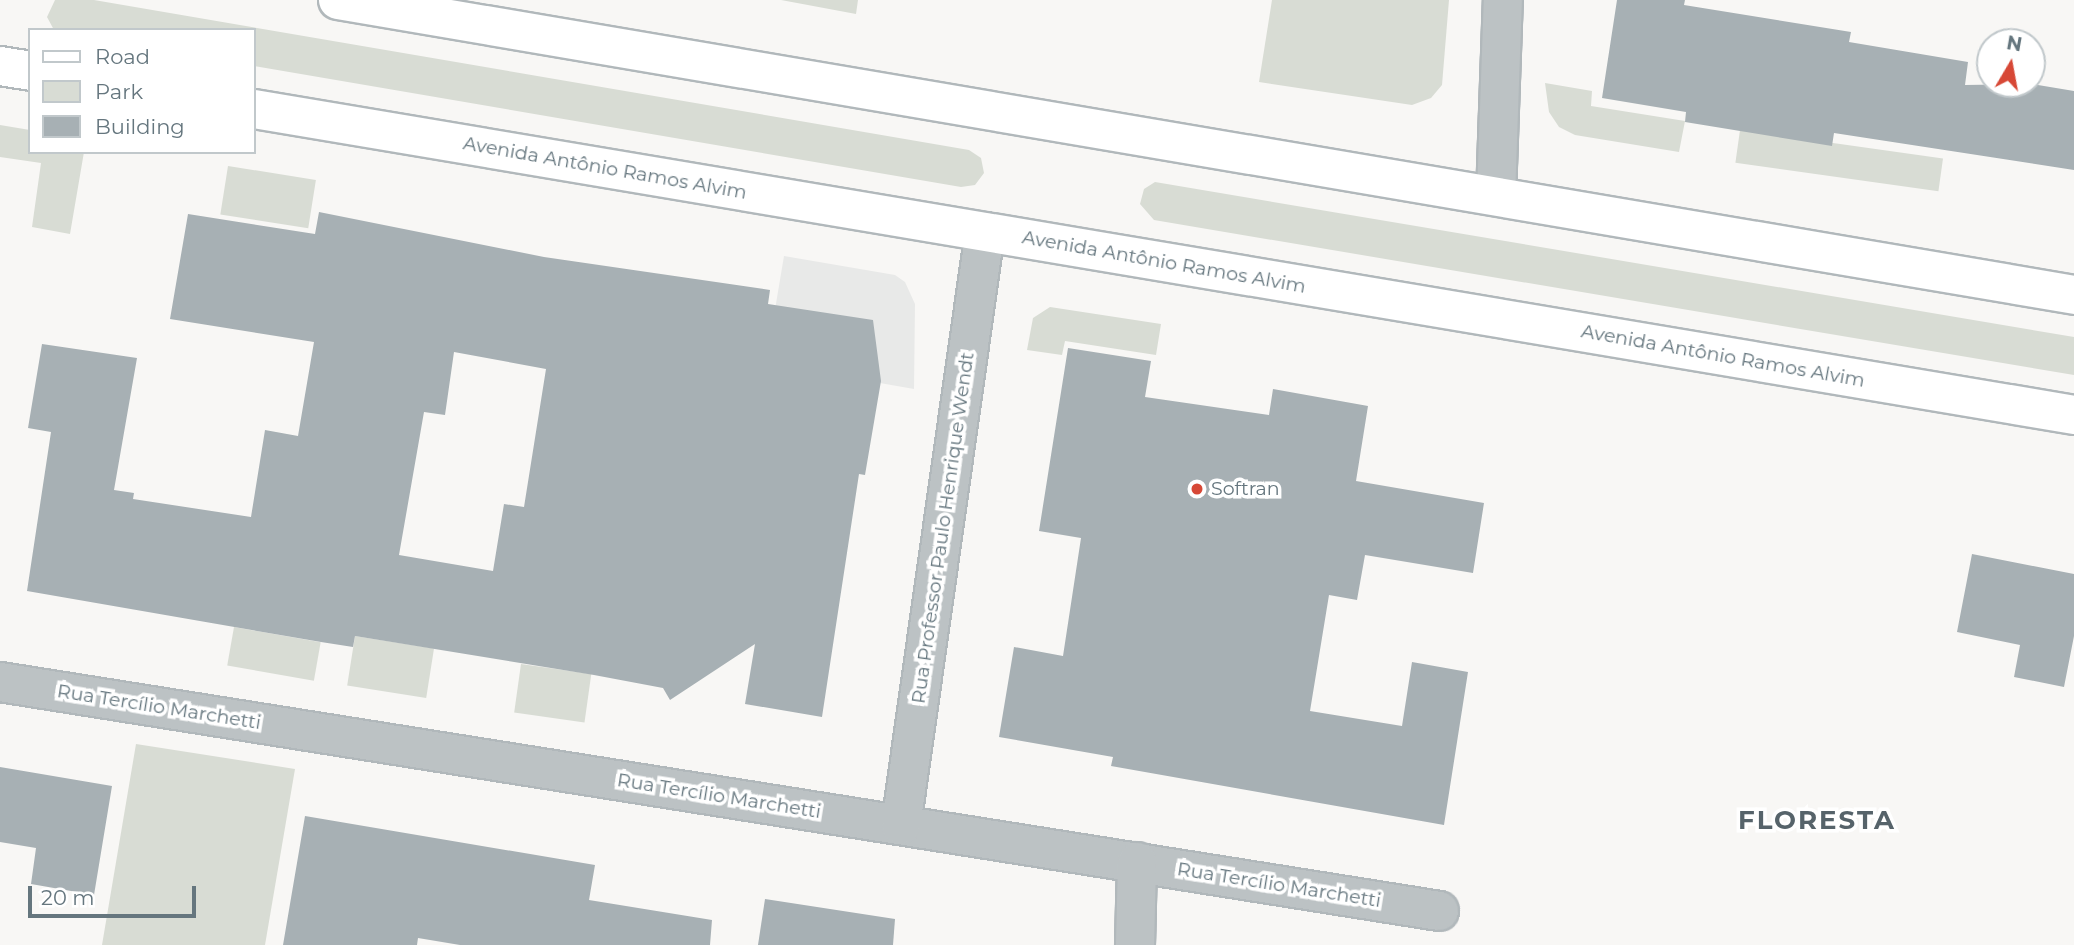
<!DOCTYPE html>
<meta charset="utf-8">
<style>
body{margin:0}
#map{position:relative;width:2074px;height:945px;overflow:hidden;background:#f8f7f5;font-family:Montserrat,sans-serif}
div>[style]{position:absolute}
.built>*{inset:0;background:#e8e9e8}
.green>*{inset:0;background:#d8dcd4;transform-origin:0 0}
.building>*{inset:0;background:#a7b0b4}
.roads{filter:drop-shadow(2px 0 #b1b8bb) drop-shadow(-2px 0 #b1b8bb) drop-shadow(0 2px #b1b8bb) drop-shadow(0 -2px #b1b8bb)}
.street>*{height:38px;margin:-19px;padding:0 19px;transform-origin:19px;border-radius:19px;background:#bcc2c4}
.secondary>*{height:38px;margin:-19px;padding:0 19px;transform-origin:19px;border-radius:19px;background:#fff}
.dots>*{width:19px;height:19px;translate:-50% -50%;box-sizing:border-box;border:4px solid #fff;border-radius:50%}
span{translate:-50% -50%;white-space:nowrap;text-align:center;line-height:1.15;-webkit-text-stroke:7px #fff;paint-order:stroke}
.street-label{font-size:19px;color:#65767e}
.poi-label{font-size:19px;color:#65767e}
.left{translate:0 -50%;text-align:left}
.district-label{font-size:26px;color:#56636a;font-weight:700;letter-spacing:2px}
.legend{position:absolute;left:28px;top:28px;width:228px;height:126px;box-sizing:border-box;background:#fff;border:2px solid #c1c8cb;margin:0;padding:9px 12px;list-style:none;font-size:21px;color:#65767e}
.legend li{display:flex;align-items:center;gap:14px;height:35px}
.legend b{width:35px;border:2px solid #c1c8cb}
.north{position:absolute;left:1976px;top:28px;width:70px;height:70px;box-sizing:border-box;background:#fff;border:2px solid #c1c8cb;border-radius:50%;rotate:10deg;font-size:19px;font-weight:700;line-height:28px;text-align:center;color:#65767e}
.north::after{content:'';display:block;margin:auto;width:24px;height:32px;background:#d74836;clip-path:polygon(50% 0,100% 100%,50% 72%,0 100%)}
.scale{position:absolute;left:28px;top:886px;width:168px;height:32px;box-sizing:border-box;border:4px solid #65767e;border-top:0;padding-left:9px;font-size:21px;line-height:24px;white-space:nowrap;color:#65767e;-webkit-text-stroke:5px #fff;paint-order:stroke}
</style>
<div id="map">
<div class="built">
<div style="clip-path:polygon(784px 256px,895px 275px,905px 282px,915px 304px,914px 389px,766px 363px)"></div>
</div>
<div class="green">
<div style="clip-path:polygon(55px 0,94px 0,969px 150px,981px 158px,984px 173px,975px 185px,961px 187px,254px 66px,254px 30px,54px 30px,47px 17px)"></div>
<div style="clip-path:polygon(781px 0,858px 0,856px 14px)"></div>
<div style="clip-path:polygon(1272px 0,1449px 0,1442px 85px,1431px 98px,1412px 105px,1259px 82px)"></div>
<div style="clip-path:polygon(1545px 83px,1592px 91px,1591px 106px,1685px 121px,1679px 152px,1575px 135px,1559px 127px,1549px 112px)"></div>
<div style="clip-path:polygon(0 125px,30px 130px,30px 152px,84px 152px,70px 234px,32px 227px,41px 163px,0 157px)"></div>
<div style="left:1740px;top:130px;width:205px;height:33px;rotate:8deg"></div>
<div style="left:228px;top:166px;width:89px;height:49px;rotate:9deg"></div>
<div style="clip-path:polygon(1155px 182px,2074px 337px,2074px 375px,1154px 220px,1140px 204px,1144px 189px)"></div>
<div style="clip-path:polygon(1050px 307px,1161px 324px,1156px 355px,1065px 341px,1062px 355px,1027px 350px,1033px 318px)"></div>
<div style="left:234px;top:627px;width:88px;height:39px;rotate:10deg"></div>
<div style="left:355px;top:636px;width:80px;height:50px;rotate:9deg"></div>
<div style="left:521px;top:664px;width:71px;height:49px;rotate:8deg"></div>
<div style="clip-path:polygon(136px 744px,295px 769px,265px 945px,102px 945px)"></div>
</div>
<div class="building">
<div style="clip-path:polygon(1617px 0,1685px 0,1684px 5px,1851px 32px,1849px 42px,1968px 62px,1965px 85px,2032px 84px,2074px 91px,2074px 170px,1834px 133px,1832px 146px,1685px 122px,1686px 112px,1602px 98px)"></div>
<div style="clip-path:polygon(evenodd,319px 212px,544px 257px,770px 290px,768px 304px,873px 320px,881px 381px,865px 475px,859px 474px,822px 717px,745px 704px,755px 644px,670px 700px,663px 688px,594px 675px,355px 636px,353px 647px,321px 642px,27px 591px,51px 432px,28px 428px,42px 344px,137px 358px,114px 490px,134px 493px,133px 499px,251px 517px,265px 430px,298px 436px,314px 342px,170px 319px,188px 214px,315px 234px,319px 212px,454px 352px,546px 369px,524px 507px,504px 504px,493px 571px,399px 555px,424px 412px,445px 415px,454px 352px)"></div>
<div style="clip-path:polygon(1068px 348px,1151px 361px,1145px 397px,1269px 415px,1273px 389px,1368px 406px,1356px 481px,1484px 503px,1473px 573px,1365px 555px,1357px 600px,1329px 595px,1310px 711px,1402px 726px,1412px 662px,1468px 672px,1444px 825px,1111px 766px,1113px 757px,999px 737px,1014px 647px,1063px 656px,1081px 538px,1039px 531px)"></div>
<div style="clip-path:polygon(1972px 554px,2074px 574px,2074px 636px,2064px 687px,2014px 677px,2020px 645px,1957px 632px)"></div>
<div style="clip-path:polygon(0 767px,112px 786px,94px 895px,31px 884px,36px 848px,0 842px)"></div>
<div style="clip-path:polygon(305px 816px,595px 865px,589px 900px,712px 920px,710px 945px,460px 945px,418px 938px,417px 945px,283px 945px)"></div>
<div style="clip-path:polygon(765px 899px,895px 919px,893px 945px,758px 945px)"></div>
</div>
<div class="roads">
<div class="street">
<div style="left:1496px;top:196px;width:196px;rotate:-88deg"></div>
<div style="left:0;top:682px;width:1457px;rotate:9.04deg"></div>
<div style="left:901px;top:825px;width:599px;rotate:-81.94deg"></div>
<div style="left:1135px;top:945px;width:83px;rotate:-88.6deg"></div>
</div>
<div class="secondary">
<div style="left:338px;top:0;width:1761px;rotate:9.64deg"></div>
<div style="left:0;top:66px;width:30px;rotate:9deg"></div>
<div style="left:254px;top:109px;width:1846px;rotate:9.54deg"></div>
</div>
</div>
<div class="dots">
<div style="left:1197px;top:489px;background:#d74836"></div>
</div>
<div class="street-label">
<span style="left:605px;top:168px;rotate:10deg">Avenida Antônio Ramos Alvim</span>
<span style="left:1164px;top:262px;rotate:10deg">Avenida Antônio Ramos Alvim</span>
<span style="left:1723px;top:356px;rotate:10deg">Avenida Antônio Ramos Alvim</span>
<span style="left:943px;top:528px;rotate:-82deg">Rua Professor Paulo Henrique Wendt</span>
<span style="left:159px;top:707px;rotate:9deg">Rua Tercílio Marchetti</span>
<span style="left:719px;top:796px;rotate:9deg">Rua Tercílio Marchetti</span>
<span style="left:1279px;top:885px;rotate:9deg">Rua Tercílio Marchetti</span>
</div>
<div class="poi-label">
<span class="left" style="left:1211px;top:489px">Softran</span>
</div>
<div class="district-label">
<span style="left:1817px;top:821px">FLORESTA</span>
</div>
<ul class="legend">
<li><b style="height:9px;background:#fff"></b>Road</li>
<li><b style="height:19px;background:#d8dcd4"></b>Park</li>
<li><b style="height:19px;background:#a7b0b4"></b>Building</li>
</ul>
<div class="north">N</div>
<div class="scale">20 m</div>
</div>
